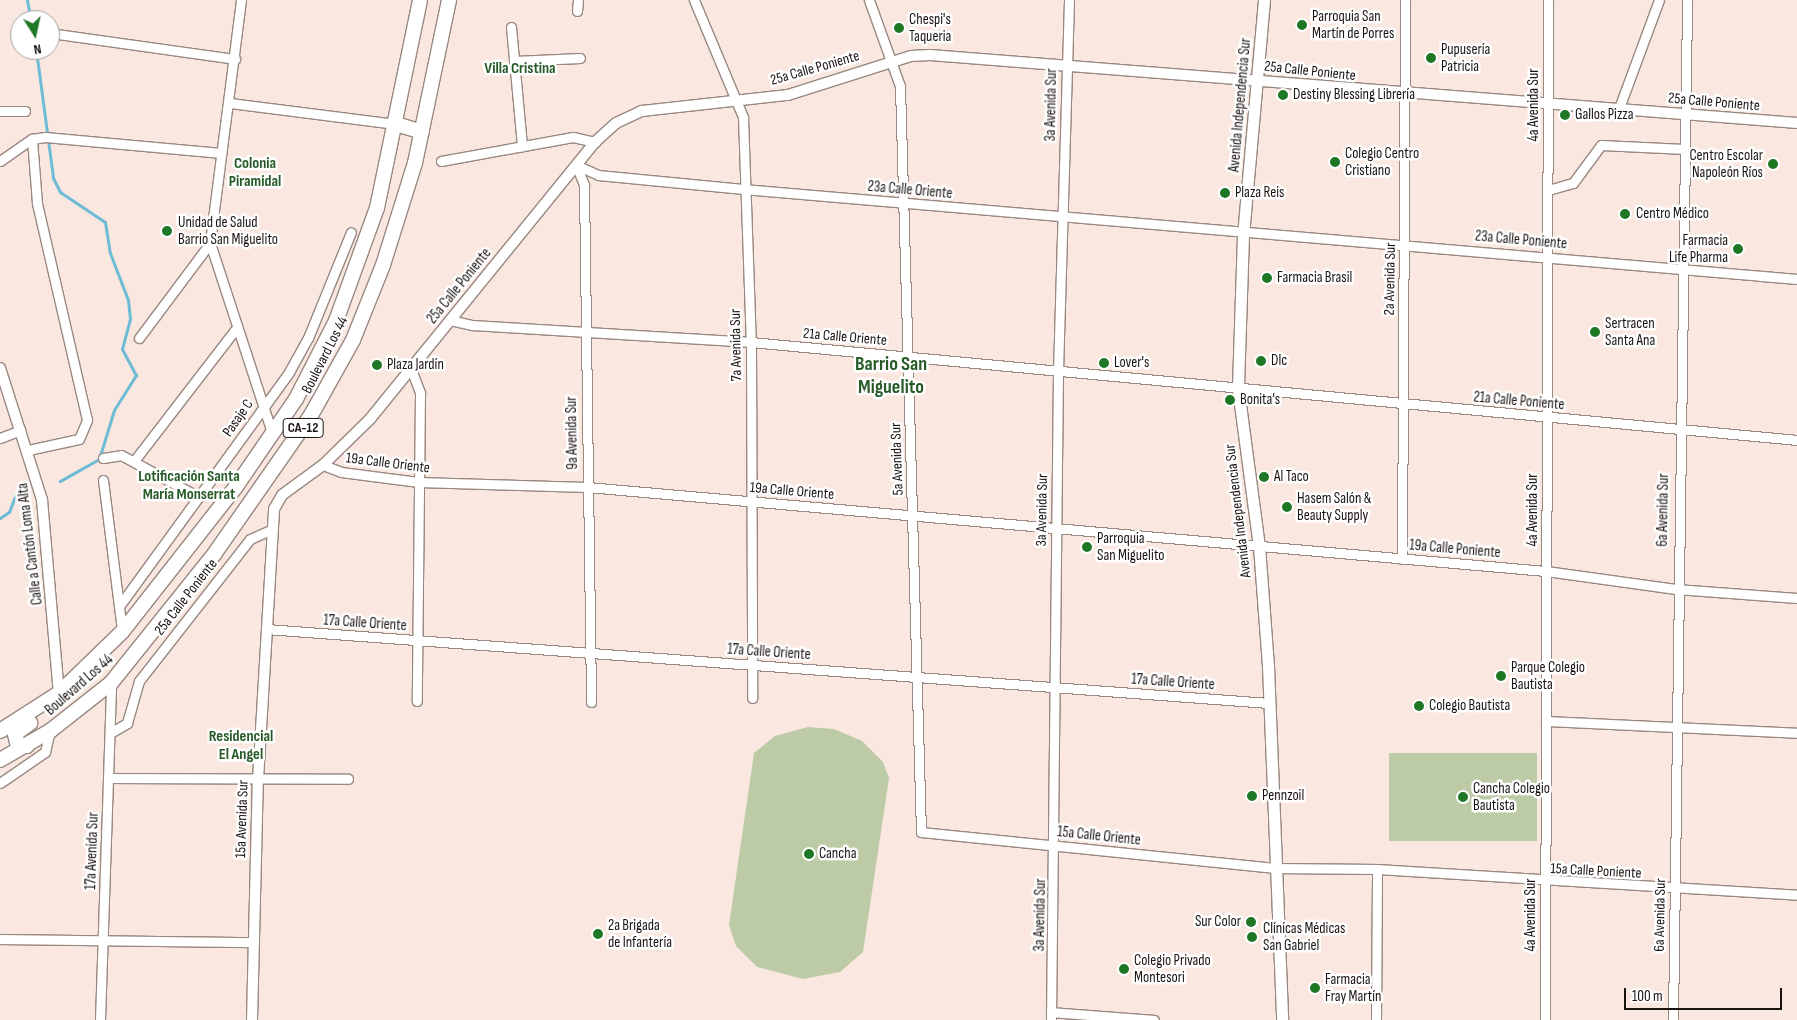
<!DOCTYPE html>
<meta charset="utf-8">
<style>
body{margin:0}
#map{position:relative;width:1797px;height:1020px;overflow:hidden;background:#fae8e0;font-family:"Sofia Sans Condensed",sans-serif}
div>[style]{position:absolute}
.green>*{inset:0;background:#bdcaa6;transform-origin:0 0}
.stream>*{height:3px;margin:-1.5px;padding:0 1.5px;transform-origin:1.5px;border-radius:1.5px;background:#6ebbd5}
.roads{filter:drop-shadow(1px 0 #988880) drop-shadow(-1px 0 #988880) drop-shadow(0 1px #988880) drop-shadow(0 -1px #988880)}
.minor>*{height:9px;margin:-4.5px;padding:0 4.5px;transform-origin:4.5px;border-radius:4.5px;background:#fff}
.tertiary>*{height:10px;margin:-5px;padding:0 5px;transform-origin:5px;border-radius:5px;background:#fff}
.secondary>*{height:11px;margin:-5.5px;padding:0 5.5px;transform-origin:5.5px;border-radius:5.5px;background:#fff}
.trunk>*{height:14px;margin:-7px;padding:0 7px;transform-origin:7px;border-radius:7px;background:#fff}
.dots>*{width:14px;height:14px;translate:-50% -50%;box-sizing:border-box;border:2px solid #fff;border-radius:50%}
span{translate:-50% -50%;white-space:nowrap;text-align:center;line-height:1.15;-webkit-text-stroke:5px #fff;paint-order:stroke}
.shield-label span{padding:1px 4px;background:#fff;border:1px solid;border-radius:4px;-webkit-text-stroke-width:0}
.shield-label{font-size:14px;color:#1a1411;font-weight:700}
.poi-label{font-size:15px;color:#1a1411}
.left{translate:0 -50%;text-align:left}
.right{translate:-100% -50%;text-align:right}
.street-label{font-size:15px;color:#1a1411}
.neighbourhood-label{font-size:16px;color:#275c28;font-weight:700}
.district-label{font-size:20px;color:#275c28;font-weight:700}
.north{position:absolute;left:10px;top:10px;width:50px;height:50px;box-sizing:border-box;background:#fff;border:1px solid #a3a1a0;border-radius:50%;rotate:170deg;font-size:14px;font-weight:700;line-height:20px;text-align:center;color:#1a1411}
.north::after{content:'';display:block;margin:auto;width:18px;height:22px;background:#1e7725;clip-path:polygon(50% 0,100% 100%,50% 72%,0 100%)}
.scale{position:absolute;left:1624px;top:988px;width:158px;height:22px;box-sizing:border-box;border:2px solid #1a1411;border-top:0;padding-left:6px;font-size:15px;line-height:18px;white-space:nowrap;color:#1a1411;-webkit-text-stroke:4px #fff;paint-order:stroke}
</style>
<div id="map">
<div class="green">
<div style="clip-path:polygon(808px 727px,834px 729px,862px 741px,883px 762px,889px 778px,863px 952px,840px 972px,803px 979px,757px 967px,736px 946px,729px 925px,754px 753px,775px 736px)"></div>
<div style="left:1537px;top:753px;width:88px;height:148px;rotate:90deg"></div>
</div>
<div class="stream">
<div style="left:27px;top:0;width:20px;rotate:79deg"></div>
<div style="left:36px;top:50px;width:129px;rotate:82.4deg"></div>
<div style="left:53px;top:178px;width:16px;rotate:63deg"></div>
<div style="left:60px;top:192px;width:54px;rotate:33.7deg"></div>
<div style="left:105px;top:222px;width:31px;rotate:81deg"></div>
<div style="left:110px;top:253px;width:50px;rotate:69deg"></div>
<div style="left:128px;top:300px;width:19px;rotate:84deg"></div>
<div style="left:130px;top:319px;width:31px;rotate:105deg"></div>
<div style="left:122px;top:349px;width:30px;rotate:62deg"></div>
<div style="left:136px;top:375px;width:41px;rotate:122.2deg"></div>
<div style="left:114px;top:410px;width:51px;rotate:107deg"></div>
<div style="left:99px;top:459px;width:45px;rotate:150.6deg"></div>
<div style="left:0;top:518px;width:11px;rotate:-34deg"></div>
<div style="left:9px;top:512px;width:19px;rotate:-69deg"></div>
</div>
<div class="roads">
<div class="minor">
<div style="left:241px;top:0;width:245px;rotate:97.3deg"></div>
<div style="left:210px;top:243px;width:200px;rotate:71.9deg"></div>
<div style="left:694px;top:0;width:127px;rotate:67.3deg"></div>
<div style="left:743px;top:117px;width:225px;rotate:88deg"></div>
<div style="left:751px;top:342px;width:356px;rotate:89.8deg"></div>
<div style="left:869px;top:0;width:91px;rotate:70.2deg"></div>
<div style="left:900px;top:86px;width:746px;rotate:88.39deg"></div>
<div style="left:921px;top:832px;width:356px;rotate:5.8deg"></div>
<div style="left:1275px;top:868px;width:102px;rotate:0.6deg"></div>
<div style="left:1377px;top:869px;width:421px;rotate:3.5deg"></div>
<div style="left:577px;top:11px;width:11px;rotate:-85deg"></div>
<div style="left:511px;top:27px;width:120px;rotate:84.7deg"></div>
<div style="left:50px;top:33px;width:187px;rotate:8deg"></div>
<div style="left:514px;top:61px;width:66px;rotate:-2.6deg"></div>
<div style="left:230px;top:103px;width:167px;rotate:7.2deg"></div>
<div style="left:1619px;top:108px;width:115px;rotate:-69.7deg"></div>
<div style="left:0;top:111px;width:25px"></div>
<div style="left:0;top:161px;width:39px;rotate:-35deg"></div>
<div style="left:32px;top:139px;width:13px;rotate:-9deg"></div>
<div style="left:45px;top:137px;width:177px;rotate:5.2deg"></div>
<div style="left:441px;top:161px;width:134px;rotate:-10.3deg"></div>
<div style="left:573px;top:137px;width:23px;rotate:13deg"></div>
<div style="left:576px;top:165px;width:24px;rotate:24deg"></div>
<div style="left:598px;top:175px;width:146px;rotate:5.5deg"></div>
<div style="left:743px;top:189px;width:1058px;rotate:4.88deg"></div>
<div style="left:576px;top:165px;width:22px;rotate:68deg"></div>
<div style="left:584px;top:185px;width:517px;rotate:89.22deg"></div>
<div style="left:1548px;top:190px;width:26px;rotate:-16deg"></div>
<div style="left:1573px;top:183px;width:47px;rotate:-53.6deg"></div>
<div style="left:1601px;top:145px;width:84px;rotate:2.7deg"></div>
<div style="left:450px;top:320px;width:23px;rotate:13deg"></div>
<div style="left:472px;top:325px;width:280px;rotate:3.5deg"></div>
<div style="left:751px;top:342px;width:1051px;rotate:5.35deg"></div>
<div style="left:139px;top:338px;width:119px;rotate:-53.2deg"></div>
<div style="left:411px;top:369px;width:26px;rotate:69deg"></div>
<div style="left:420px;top:393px;width:308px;rotate:90.6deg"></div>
<div style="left:0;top:438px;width:22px;rotate:-21deg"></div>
<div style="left:28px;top:450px;width:52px;rotate:-12.2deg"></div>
<div style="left:79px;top:439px;width:21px;rotate:-67deg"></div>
<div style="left:87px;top:420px;width:223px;rotate:-103deg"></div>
<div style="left:37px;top:203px;width:64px;rotate:-94.5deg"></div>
<div style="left:103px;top:458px;width:18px;rotate:-9deg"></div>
<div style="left:121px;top:455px;width:89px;rotate:28.3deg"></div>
<div style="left:134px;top:461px;width:165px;rotate:-52.4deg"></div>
<div style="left:323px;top:465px;width:19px;rotate:21deg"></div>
<div style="left:341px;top:472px;width:78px;rotate:7.4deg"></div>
<div style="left:418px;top:482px;width:169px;rotate:1.7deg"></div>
<div style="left:587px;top:487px;width:963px;rotate:5.01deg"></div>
<div style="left:1546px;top:571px;width:131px;rotate:7.9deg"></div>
<div style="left:1676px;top:589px;width:121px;rotate:4.3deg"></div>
<div style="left:103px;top:480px;width:152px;rotate:82.8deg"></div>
<div style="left:1402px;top:559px;width:559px;rotate:-89.69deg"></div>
<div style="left:120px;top:605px;width:288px;rotate:-54deg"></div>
<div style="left:289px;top:372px;width:39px;rotate:-61deg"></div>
<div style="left:308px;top:338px;width:114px;rotate:-67.9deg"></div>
<div style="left:266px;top:629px;width:1006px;rotate:4.22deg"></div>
<div style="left:1546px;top:721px;width:251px;rotate:2.7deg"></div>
<div style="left:110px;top:733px;width:20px;rotate:-30deg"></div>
<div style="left:127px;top:723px;width:44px;rotate:-74.1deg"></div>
<div style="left:139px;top:681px;width:180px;rotate:-52deg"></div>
<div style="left:250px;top:539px;width:22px;rotate:-24deg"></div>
<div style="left:108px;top:778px;width:240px;rotate:0.2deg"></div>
<div style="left:0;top:783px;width:55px;rotate:-34.6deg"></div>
<div style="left:45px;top:752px;width:22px;rotate:-77deg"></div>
<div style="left:0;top:939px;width:254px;rotate:0.7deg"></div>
<div style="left:1051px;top:1012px;width:103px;rotate:4.4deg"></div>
<div style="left:100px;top:1020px;width:337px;rotate:-88.1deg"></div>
<div style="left:1051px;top:1020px;width:649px;rotate:-89.38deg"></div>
<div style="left:1058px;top:371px;width:371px;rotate:-88.3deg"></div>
<div style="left:1376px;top:1020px;width:151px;rotate:-89.6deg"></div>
<div style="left:1545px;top:1020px;width:1020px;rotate:-89.83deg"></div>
<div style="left:1673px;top:1020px;width:1020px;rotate:-89.21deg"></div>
</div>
<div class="tertiary">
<div style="left:0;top:368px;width:139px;rotate:72.3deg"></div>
<div style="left:42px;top:500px;width:194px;rotate:85deg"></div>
<div style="left:252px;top:1020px;width:240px;rotate:-88.6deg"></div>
<div style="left:258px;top:780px;width:271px;rotate:-86.6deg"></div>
<div style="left:274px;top:509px;width:16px;rotate:-60deg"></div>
<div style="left:282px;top:495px;width:51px;rotate:-36.2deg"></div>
<div style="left:323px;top:465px;width:66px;rotate:-44.4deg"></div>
<div style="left:370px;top:419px;width:357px;rotate:-50.9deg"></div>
<div style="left:595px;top:142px;width:28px;rotate:-42deg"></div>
<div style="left:616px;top:123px;width:29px;rotate:-25deg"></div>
<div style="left:642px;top:111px;width:147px;rotate:-6.3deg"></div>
<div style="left:788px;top:95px;width:129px;rotate:-17.6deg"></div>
<div style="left:911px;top:56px;width:19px;rotate:-3deg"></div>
<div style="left:930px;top:55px;width:870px;rotate:4.48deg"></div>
</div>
<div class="secondary">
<div style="left:1264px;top:0;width:236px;rotate:95.1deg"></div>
<div style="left:1243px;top:235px;width:154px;rotate:91.9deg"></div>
<div style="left:1238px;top:389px;width:158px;rotate:82.4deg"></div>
<div style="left:1259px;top:546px;width:120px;rotate:85.7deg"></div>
<div style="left:1268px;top:666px;width:354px;rotate:87.7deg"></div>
</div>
<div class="trunk">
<div style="left:396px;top:124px;width:27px;rotate:17deg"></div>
<div style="left:0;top:731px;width:70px;rotate:-32.8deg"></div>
<div style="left:59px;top:693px;width:88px;rotate:-44.1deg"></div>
<div style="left:122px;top:632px;width:183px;rotate:-51.9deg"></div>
<div style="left:235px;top:488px;width:108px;rotate:-55.6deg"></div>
<div style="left:296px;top:399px;width:88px;rotate:-62.9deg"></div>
<div style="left:336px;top:321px;width:120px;rotate:-70.1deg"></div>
<div style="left:377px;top:208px;width:212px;rotate:-78.3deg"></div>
<div style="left:27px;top:746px;width:10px;rotate:-163deg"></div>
<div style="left:17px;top:743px;width:9px;rotate:-103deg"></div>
<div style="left:15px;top:734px;width:19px;rotate:-36deg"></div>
<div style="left:0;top:760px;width:58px;rotate:-30.1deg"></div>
<div style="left:50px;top:731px;width:78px;rotate:-38.2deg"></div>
<div style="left:111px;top:683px;width:166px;rotate:-51.3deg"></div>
<div style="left:215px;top:553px;width:166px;rotate:-55.1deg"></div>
<div style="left:310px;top:417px;width:88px;rotate:-60.8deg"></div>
<div style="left:353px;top:340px;width:81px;rotate:-68.2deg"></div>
<div style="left:383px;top:265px;width:107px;rotate:-72.6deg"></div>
<div style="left:415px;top:163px;width:167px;rotate:-78.2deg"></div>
</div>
</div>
<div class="dots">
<div style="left:1302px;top:25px;background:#1e7725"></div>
<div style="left:899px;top:28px;background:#1e7725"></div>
<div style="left:1431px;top:58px;background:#1e7725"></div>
<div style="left:1283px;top:95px;background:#1e7725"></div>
<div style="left:1565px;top:115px;background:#1e7725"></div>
<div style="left:1335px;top:162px;background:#1e7725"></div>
<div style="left:1773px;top:164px;background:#1e7725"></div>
<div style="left:1225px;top:193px;background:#1e7725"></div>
<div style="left:1625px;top:214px;background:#1e7725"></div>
<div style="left:167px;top:231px;background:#1e7725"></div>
<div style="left:1738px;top:249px;background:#1e7725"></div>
<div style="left:1267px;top:278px;background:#1e7725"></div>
<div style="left:1595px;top:332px;background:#1e7725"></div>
<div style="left:1261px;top:361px;background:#1e7725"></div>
<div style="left:1104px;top:363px;background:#1e7725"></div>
<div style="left:377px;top:365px;background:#1e7725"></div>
<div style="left:1230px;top:400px;background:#1e7725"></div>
<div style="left:1264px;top:477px;background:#1e7725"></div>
<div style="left:1287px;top:507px;background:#1e7725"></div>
<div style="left:1087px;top:547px;background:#1e7725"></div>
<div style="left:1501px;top:676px;background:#1e7725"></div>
<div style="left:1419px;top:706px;background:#1e7725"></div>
<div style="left:1252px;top:796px;background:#1e7725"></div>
<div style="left:1463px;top:797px;background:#1e7725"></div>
<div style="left:809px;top:854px;background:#1e7725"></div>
<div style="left:1251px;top:922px;background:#1e7725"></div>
<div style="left:598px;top:934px;background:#1e7725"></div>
<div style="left:1252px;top:937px;background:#1e7725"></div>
<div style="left:1124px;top:969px;background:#1e7725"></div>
<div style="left:1315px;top:988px;background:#1e7725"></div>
</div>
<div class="shield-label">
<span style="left:303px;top:428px">CA-12</span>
</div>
<div class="poi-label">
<span class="left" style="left:1312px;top:25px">Parroquia San<br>Martín de Porres</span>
<span class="left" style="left:909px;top:28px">Chespi's<br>Taqueria</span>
<span class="left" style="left:1441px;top:58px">Pupusería<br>Patricia</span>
<span class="left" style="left:1293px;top:95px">Destiny Blessing Librería</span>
<span class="left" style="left:1575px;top:115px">Gallos Pizza</span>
<span class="left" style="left:1345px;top:162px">Colegio Centro<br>Cristiano</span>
<span class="right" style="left:1763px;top:164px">Centro Escolar<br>Napoleón Ríos</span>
<span class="left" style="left:1235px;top:193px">Plaza Reis</span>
<span class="left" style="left:1636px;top:214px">Centro Médico</span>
<span class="left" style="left:178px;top:231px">Unidad de Salud<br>Barrio San Miguelito</span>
<span class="right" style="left:1728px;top:249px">Farmacia<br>Life Pharma</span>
<span class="left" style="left:1277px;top:278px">Farmacia Brasil</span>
<span class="left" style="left:1605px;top:332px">Sertracen<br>Santa Ana</span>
<span class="left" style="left:1271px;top:361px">Dlc</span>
<span class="left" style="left:1114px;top:363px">Lover's</span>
<span class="left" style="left:387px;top:365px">Plaza Jardín</span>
<span class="left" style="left:1240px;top:400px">Bonita's</span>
<span class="left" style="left:1274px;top:477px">Al Taco</span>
<span class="left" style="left:1297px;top:507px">Hasem Salón &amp;<br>Beauty Supply</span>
<span class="left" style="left:1097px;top:547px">Parroquia<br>San Miguelito</span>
<span class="left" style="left:1511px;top:676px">Parque Colegio<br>Bautista</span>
<span class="left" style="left:1429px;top:706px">Colegio Bautista</span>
<span class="left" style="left:1473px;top:797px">Cancha Colegio<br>Bautista</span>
<span class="left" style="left:1262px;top:796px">Pennzoil</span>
<span class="left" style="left:819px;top:854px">Cancha</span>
<span class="right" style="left:1241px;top:922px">Sur Color</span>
<span class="left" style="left:608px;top:934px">2a Brigada<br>de Infantería</span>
<span class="left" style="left:1263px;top:937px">Clínicas Médicas<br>San Gabriel</span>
<span class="left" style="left:1134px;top:969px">Colegio Privado<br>Montesori</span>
<span class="left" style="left:1325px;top:988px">Farmacia<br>Fray Martín</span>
</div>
<div class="street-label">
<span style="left:815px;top:68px;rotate:-16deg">25a Calle Poniente</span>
<span style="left:1310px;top:71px;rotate:6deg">25a Calle Poniente</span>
<span style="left:1714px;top:102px;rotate:5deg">25a Calle Poniente</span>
<span style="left:1051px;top:105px;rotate:-89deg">3a Avenida Sur</span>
<span style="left:1240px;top:105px;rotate:-85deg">Avenida Independencia Sur</span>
<span style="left:1534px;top:105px;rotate:-90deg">4a Avenida Sur</span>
<span style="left:910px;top:190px;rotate:5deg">23a Calle Oriente</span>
<span style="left:1521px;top:240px;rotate:5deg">23a Calle Poniente</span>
<span style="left:1390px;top:279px;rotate:-89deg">2a Avenida Sur</span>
<span style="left:459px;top:286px;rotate:-51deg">25a Calle Poniente</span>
<span style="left:845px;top:337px;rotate:5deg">21a Calle Oriente</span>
<span style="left:736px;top:345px;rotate:-91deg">7a Avenida Sur</span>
<span style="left:325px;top:355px;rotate:-63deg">Boulevard Los 44</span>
<span style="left:1519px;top:401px;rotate:5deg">21a Calle Poniente</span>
<span style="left:238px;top:418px;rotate:-55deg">Pasaje C</span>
<span style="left:572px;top:433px;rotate:-91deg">9a Avenida Sur</span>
<span style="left:897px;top:459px;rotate:-92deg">5a Avenida Sur</span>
<span style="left:388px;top:463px;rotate:7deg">19a Calle Oriente</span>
<span style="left:792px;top:491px;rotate:5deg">19a Calle Oriente</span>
<span style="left:1042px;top:510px;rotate:-89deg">3a Avenida Sur</span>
<span style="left:1533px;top:510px;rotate:-90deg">4a Avenida Sur</span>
<span style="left:1663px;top:510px;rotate:-89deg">6a Avenida Sur</span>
<span style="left:1238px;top:511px;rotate:-97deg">Avenida Independencia Sur</span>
<span style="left:30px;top:544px;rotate:-97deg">Calle a Cantón Loma Alta</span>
<span style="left:1455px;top:549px;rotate:5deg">19a Calle Poniente</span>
<span style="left:186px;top:597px;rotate:-52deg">25a Calle Poniente</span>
<span style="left:365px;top:623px;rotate:4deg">17a Calle Oriente</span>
<span style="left:769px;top:652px;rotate:4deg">17a Calle Oriente</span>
<span style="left:1173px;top:682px;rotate:4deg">17a Calle Oriente</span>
<span style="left:79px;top:685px;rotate:-41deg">Boulevard Los 44</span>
<span style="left:242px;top:819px;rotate:-88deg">15a Avenida Sur</span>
<span style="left:1099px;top:836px;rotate:6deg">15a Calle Oriente</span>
<span style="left:92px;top:851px;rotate:-88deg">17a Avenida Sur</span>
<span style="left:1596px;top:871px;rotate:3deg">15a Calle Poniente</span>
<span style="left:1040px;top:915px;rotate:-89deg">3a Avenida Sur</span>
<span style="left:1531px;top:915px;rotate:-90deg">4a Avenida Sur</span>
<span style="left:1660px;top:915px;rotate:-89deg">6a Avenida Sur</span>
</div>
<div class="neighbourhood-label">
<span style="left:520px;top:69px">Villa Cristina</span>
<span style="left:255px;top:173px">Colonia<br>Piramidal</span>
<span style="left:189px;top:486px">Lotificación Santa<br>María Monserrat</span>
<span style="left:241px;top:746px">Residencial<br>El Angel</span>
</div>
<div class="district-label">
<span style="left:891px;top:376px">Barrio San<br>Miguelito</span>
</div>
<div class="north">N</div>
<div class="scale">100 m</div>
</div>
